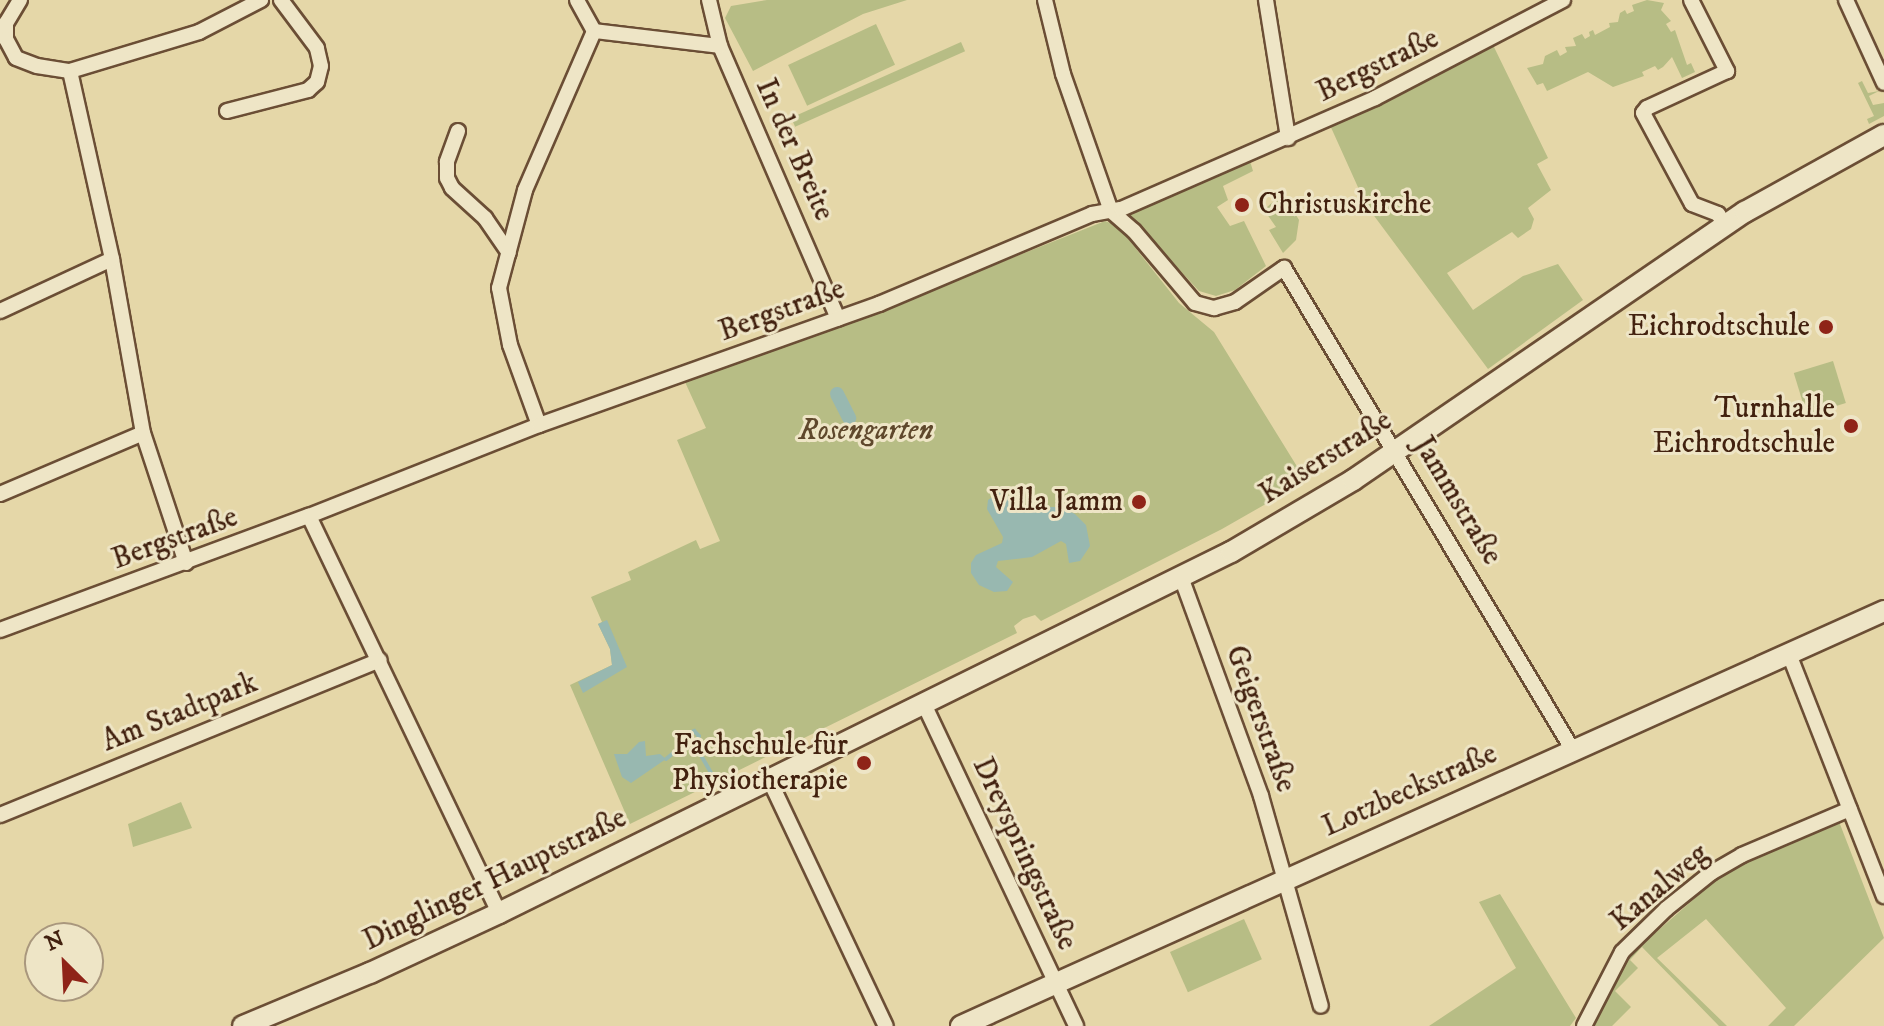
<!DOCTYPE html>
<meta charset="utf-8">
<style>
body{margin:0}
#map{position:relative;width:1884px;height:1026px;overflow:hidden;background:#e5d7a8;font-family:"IM FELL DW Pica",serif}
div>[style]{position:absolute}
.green>*{inset:0;background:#b7bd85;transform-origin:0 0}
.water>*{inset:0;background:#98b8b0}
.stream>*{height:4px;margin:-2px;padding:0 2px;transform-origin:2px;border-radius:2px;background:#98b8b0}
.canal>*{height:14px;margin:-7px;padding:0 7px;transform-origin:7px;border-radius:7px;background:#98b8b0}
.roads{filter:drop-shadow(2px 0 #6b4e35) drop-shadow(-2px 0 #6b4e35) drop-shadow(0 2px #6b4e35) drop-shadow(0 -2px #6b4e35)}
.street>*{height:14px;margin:-7px;padding:0 7px;transform-origin:7px;border-radius:7px;background:#eee5c6}
.secondary>*{height:20px;margin:-10px;padding:0 10px;transform-origin:10px;border-radius:10px;background:#eee5c6}
.dots>*{width:22px;height:22px;translate:-50% -50%;box-sizing:border-box;border:4px solid #eee5c6;border-radius:50%}
span{translate:-50% -50%;white-space:nowrap;text-align:center;line-height:1.15;-webkit-text-stroke:6px #eee5c6;paint-order:stroke}
.street-label{font-size:30px;color:#42210f}
.poi-label{font-size:30px;color:#42210f}
.left{translate:0 -50%;text-align:left}
.right{translate:-100% -50%;text-align:right}
.park-label{font-size:30px;color:#5f482c;font-style:italic}
.north{position:absolute;left:24px;top:922px;width:80px;height:80px;box-sizing:border-box;background:#eee5c6;border:2px solid #a9977d;border-radius:50%;rotate:336deg;font-size:22px;font-weight:700;line-height:32px;text-align:center;color:#42210f}
.north::after{content:'';display:block;margin:auto;width:28px;height:36px;background:#8f2418;clip-path:polygon(50% 0,100% 100%,50% 72%,0 100%)}
</style>
<div id="map">
<div class="green">
<div style="clip-path:polygon(767px 0,907px 0,863px 14px,753px 71px,725px 18px,731px 6px)"></div>
<div style="clip-path:polygon(1647px 0,1664px 3px,1661px 10px,1671px 21px,1666px 24px,1671px 32px,1675px 30px,1687px 65px,1691px 63px,1695px 72px,1682px 78px,1672px 57px,1663px 67px,1658px 70px,1655px 66px,1642px 72px,1644px 76px,1613px 87px,1588px 72px,1547px 91px,1543px 83px,1537px 85px,1527px 68px,1543px 64px,1545px 56px,1557px 50px,1560px 56px,1567px 52px,1565px 47px,1576px 46px,1573px 38px,1582px 34px,1585px 39px,1590px 36px,1589px 32px,1593px 30px,1595px 35px,1610px 27px,1609px 23px,1618px 22px,1620px 13px,1625px 10px,1627px 14px,1634px 11px,1632px 5px)"></div>
<div style="left:876px;top:24px;width:45px;height:97px;rotate:65deg"></div>
<div style="left:961px;top:42px;width:10px;height:186px;rotate:66deg"></div>
<div style="clip-path:polygon(1493px 45px,1548px 158px,1537px 164px,1551px 190px,1528px 208px,1534px 219px,1531px 229px,1518px 238px,1512px 232px,1447px 273px,1473px 310px,1523px 276px,1558px 264px,1583px 300px,1488px 369px,1366px 205px,1329px 123px)"></div>
<div style="clip-path:polygon(1862px 81px,1868px 93px,1879px 91px,1869px 96px,1873px 105px,1884px 103px,1884px 116px,1869px 124px,1867px 119px,1874px 116px,1858px 83px)"></div>
<div style="clip-path:polygon(1250px 161px,1253px 171px,1223px 186px,1228px 200px,1217px 207px,1230px 226px,1244px 221px,1266px 266px,1235px 290px,1216px 296px,1199px 291px,1128px 214px)"></div>
<div style="clip-path:polygon(1277px 198px,1283px 208px,1290px 205px,1299px 220px,1296px 240px,1283px 253px,1269px 230px,1276px 227px,1264px 210px)"></div>
<div style="clip-path:polygon(1105px 221px,1118px 226px,1179px 303px,1214px 332px,1306px 481px,1222px 529px,1041px 621px,1035px 615px,1023px 619px,1014px 626px,1017px 633px,630px 824px,570px 685px,612px 665px,610px 649px,598px 624px,602px 622px,591px 597px,631px 580px,628px 572px,696px 540px,700px 549px,720px 541px,677px 440px,706px 428px,685px 382px,881px 310px)"></div>
<div style="left:1833px;top:361px;width:44px;height:41px;rotate:73deg"></div>
<div style="clip-path:polygon(181px 802px,192px 828px,133px 847px,128px 824px)"></div>
<div style="clip-path:polygon(1838px 819px,1884px 938px,1794px 1026px,1768px 1026px,1786px 1008px,1706px 919px,1657px 958px,1727px 1026px,1719px 1026px,1642px 947px,1630px 960px,1638px 968px,1615px 991px,1631px 1007px,1612px 1026px,1594px 1026px,1629px 956px,1726px 871px,1746px 857px)"></div>
<div style="clip-path:polygon(1500px 894px,1576px 1018px,1570px 1026px,1429px 1026px,1516px 968px,1479px 902px)"></div>
<div style="left:1244px;top:919px;width:44px;height:81px;rotate:66deg"></div>
</div>
<div class="water">
<div style="clip-path:polygon(999px 492px,1029px 507px,1061px 507px,1075px 514px,1086px 525px,1090px 546px,1080px 561px,1069px 563px,1066px 544px,1061px 541px,1032px 557px,998px 561px,996px 567px,1013px 582px,1007px 591px,994px 592px,979px 585px,971px 573px,971px 563px,976px 555px,1002px 543px,1003px 537px,987px 509px,988px 500px)"></div>
<div style="clip-path:polygon(607px 620px,627px 667px,583px 693px,578px 682px,612px 665px,610px 649px,598px 624px)"></div>
<div style="clip-path:polygon(645px 741px,646px 756px,660px 754px,666px 759px,631px 783px,622px 777px,614px 754px,627px 754px,639px 742px)"></div>
</div>
<div class="stream">
<div style="left:666px;top:759px;width:13px;rotate:-39deg"></div>
<div style="left:676px;top:751px;width:16px;rotate:-63deg"></div>
<div style="left:683px;top:737px;width:13px;rotate:-29deg"></div>
<div style="left:694px;top:731px;width:7px;rotate:45deg"></div>
<div style="left:699px;top:736px;width:10px;rotate:114deg"></div>
<div style="left:695px;top:745px;width:36px;rotate:60deg"></div>
</div>
<div class="canal">
<div style="left:837px;top:394px;width:27px;rotate:63deg"></div>
</div>
<div class="roads">
<div class="street">
<div style="left:20px;top:0;width:27px;rotate:121deg"></div>
<div style="left:6px;top:23px;width:16px;rotate:90deg"></div>
<div style="left:6px;top:39px;width:21px;rotate:62deg"></div>
<div style="left:16px;top:58px;width:22px;rotate:21deg"></div>
<div style="left:37px;top:66px;width:33px;rotate:9deg"></div>
<div style="left:70px;top:71px;width:193px;rotate:77.4deg"></div>
<div style="left:112px;top:259px;width:177px;rotate:79.9deg"></div>
<div style="left:143px;top:433px;width:137px;rotate:71.7deg"></div>
<div style="left:709px;top:0;width:47px;rotate:76.6deg"></div>
<div style="left:720px;top:46px;width:297px;rotate:66.6deg"></div>
<div style="left:1045px;top:0;width:76px;rotate:76.3deg"></div>
<div style="left:1063px;top:74px;width:145px;rotate:70.7deg"></div>
<div style="left:1111px;top:211px;width:30px;rotate:41deg"></div>
<div style="left:1134px;top:231px;width:94px;rotate:49.7deg"></div>
<div style="left:1195px;top:303px;width:20px;rotate:15deg"></div>
<div style="left:1214px;top:308px;width:22px;rotate:-16deg"></div>
<div style="left:1235px;top:302px;width:60px;rotate:-34.8deg"></div>
<div style="left:1284px;top:268px;width:564px;rotate:59.07deg"></div>
<div style="left:1266px;top:0;width:140px;rotate:80.9deg"></div>
<div style="left:1691px;top:0;width:80px;rotate:63.1deg"></div>
<div style="left:1727px;top:71px;width:88px;rotate:155.2deg"></div>
<div style="left:1647px;top:108px;width:6px;rotate:129deg"></div>
<div style="left:1643px;top:113px;width:103px;rotate:61.7deg"></div>
<div style="left:1692px;top:204px;width:28px;rotate:21deg"></div>
<div style="left:1718px;top:214px;width:13px;rotate:58deg"></div>
<div style="left:1846px;top:0;width:91px;rotate:65.4deg"></div>
<div style="left:594px;top:31px;width:127px;rotate:6.8deg"></div>
<div style="left:70px;top:71px;width:135px;rotate:-16.8deg"></div>
<div style="left:199px;top:32px;width:70px;rotate:-27.3deg"></div>
<div style="left:227px;top:111px;width:84px;rotate:-14.5deg"></div>
<div style="left:308px;top:90px;width:12px;rotate:-42deg"></div>
<div style="left:317px;top:82px;width:16px;rotate:-76deg"></div>
<div style="left:321px;top:66px;width:18px;rotate:-103deg"></div>
<div style="left:317px;top:48px;width:60px;rotate:-126.9deg"></div>
<div style="left:458px;top:131px;width:33px;rotate:110deg"></div>
<div style="left:447px;top:162px;width:16px;rotate:90deg"></div>
<div style="left:447px;top:178px;width:11px;rotate:63deg"></div>
<div style="left:452px;top:188px;width:45px;rotate:42.3deg"></div>
<div style="left:485px;top:218px;width:42px;rotate:55.6deg"></div>
<div style="left:0;top:311px;width:123px;rotate:-24.9deg"></div>
<div style="left:539px;top:425px;width:85px;rotate:-109.9deg"></div>
<div style="left:510px;top:345px;width:58px;rotate:-100.9deg"></div>
<div style="left:499px;top:288px;width:101px;rotate:-75.1deg"></div>
<div style="left:525px;top:190px;width:173px;rotate:-66.5deg"></div>
<div style="left:594px;top:31px;width:35px;rotate:-119deg"></div>
<div style="left:0;top:494px;width:155px;rotate:-23.1deg"></div>
<div style="left:309px;top:516px;width:440px;rotate:64.4deg"></div>
<div style="left:1181px;top:577px;width:233px;rotate:69.9deg"></div>
<div style="left:1261px;top:796px;width:218px;rotate:74.1deg"></div>
<div style="left:0;top:630px;width:329px;rotate:-20.3deg"></div>
<div style="left:309px;top:516px;width:247px;rotate:-21.6deg"></div>
<div style="left:539px;top:425px;width:361px;rotate:-19.6deg"></div>
<div style="left:879px;top:304px;width:231px;rotate:-22.9deg"></div>
<div style="left:1092px;top:214px;width:29px;rotate:-10deg"></div>
<div style="left:1121px;top:209px;width:277px;rotate:-23.6deg"></div>
<div style="left:1375px;top:98px;width:212px;rotate:-27.5deg"></div>
<div style="left:1789px;top:654px;width:260px;rotate:68.6deg"></div>
<div style="left:924px;top:704px;width:356px;rotate:64.7deg"></div>
<div style="left:769px;top:779px;width:273px;rotate:64.7deg"></div>
<div style="left:0;top:815px;width:410px;rotate:-22.2deg"></div>
<div style="left:1584px;top:1026px;width:83px;rotate:-62.8deg"></div>
<div style="left:1622px;top:952px;width:62px;rotate:-44.3deg"></div>
<div style="left:1666px;top:909px;width:58px;rotate:-38.7deg"></div>
<div style="left:1711px;top:873px;width:36px;rotate:-30deg"></div>
<div style="left:1742px;top:855px;width:117px;rotate:-23.1deg"></div>
</div>
<div class="secondary">
<div style="left:243px;top:1026px;width:138px;rotate:-22.7deg"></div>
<div style="left:370px;top:973px;width:142px;rotate:-24.9deg"></div>
<div style="left:499px;top:913px;width:816px;rotate:-26.25deg"></div>
<div style="left:1231px;top:552px;width:142px;rotate:-30.5deg"></div>
<div style="left:1353px;top:480px;width:475px;rotate:-34.4deg"></div>
<div style="left:1745px;top:212px;width:159px;rotate:-29deg"></div>
<div style="left:961px;top:1026px;width:1012px;rotate:-24.21deg"></div>
</div>
</div>
<div class="dots">
<div style="left:1242px;top:205px;background:#8f2418"></div>
<div style="left:1826px;top:327px;background:#8f2418"></div>
<div style="left:1851px;top:426px;background:#8f2418"></div>
<div style="left:1139px;top:502px;background:#8f2418"></div>
<div style="left:864px;top:763px;background:#8f2418"></div>
</div>
<div class="street-label">
<span style="left:1378px;top:66px;rotate:-26deg">Bergstraße</span>
<span style="left:794px;top:150px;rotate:66deg">In der Breite</span>
<span style="left:782px;top:311px;rotate:-20deg">Bergstraße</span>
<span style="left:1326px;top:458px;rotate:-32deg">Kaiserstraße</span>
<span style="left:1457px;top:501px;rotate:59deg">Jammstraße</span>
<span style="left:175px;top:539px;rotate:-20deg">Bergstraße</span>
<span style="left:180px;top:713px;rotate:-22deg">Am Stadtpark</span>
<span style="left:1260px;top:719px;rotate:70deg">Geigerstraße</span>
<span style="left:1410px;top:791px;rotate:-24deg">Lotzbeckstraße</span>
<span style="left:1024px;top:854px;rotate:65deg">Dreyspringstraße</span>
<span style="left:495px;top:880px;rotate:-26deg">Dinglinger Hauptstraße</span>
<span style="left:1660px;top:888px;rotate:-40deg">Kanalweg</span>
</div>
<div class="poi-label">
<span class="left" style="left:1258px;top:205px">Christuskirche</span>
<span class="right" style="left:1810px;top:327px">Eichrodtschule</span>
<span class="right" style="left:1835px;top:426px">Turnhalle<br>Eichrodtschule</span>
<span class="right" style="left:1123px;top:502px">Villa Jamm</span>
<span class="right" style="left:848px;top:763px">Fachschule für<br>Physiotherapie</span>
</div>
<div class="park-label">
<span style="left:866px;top:431px">Rosengarten</span>
</div>
<div class="north">N</div>
</div>
